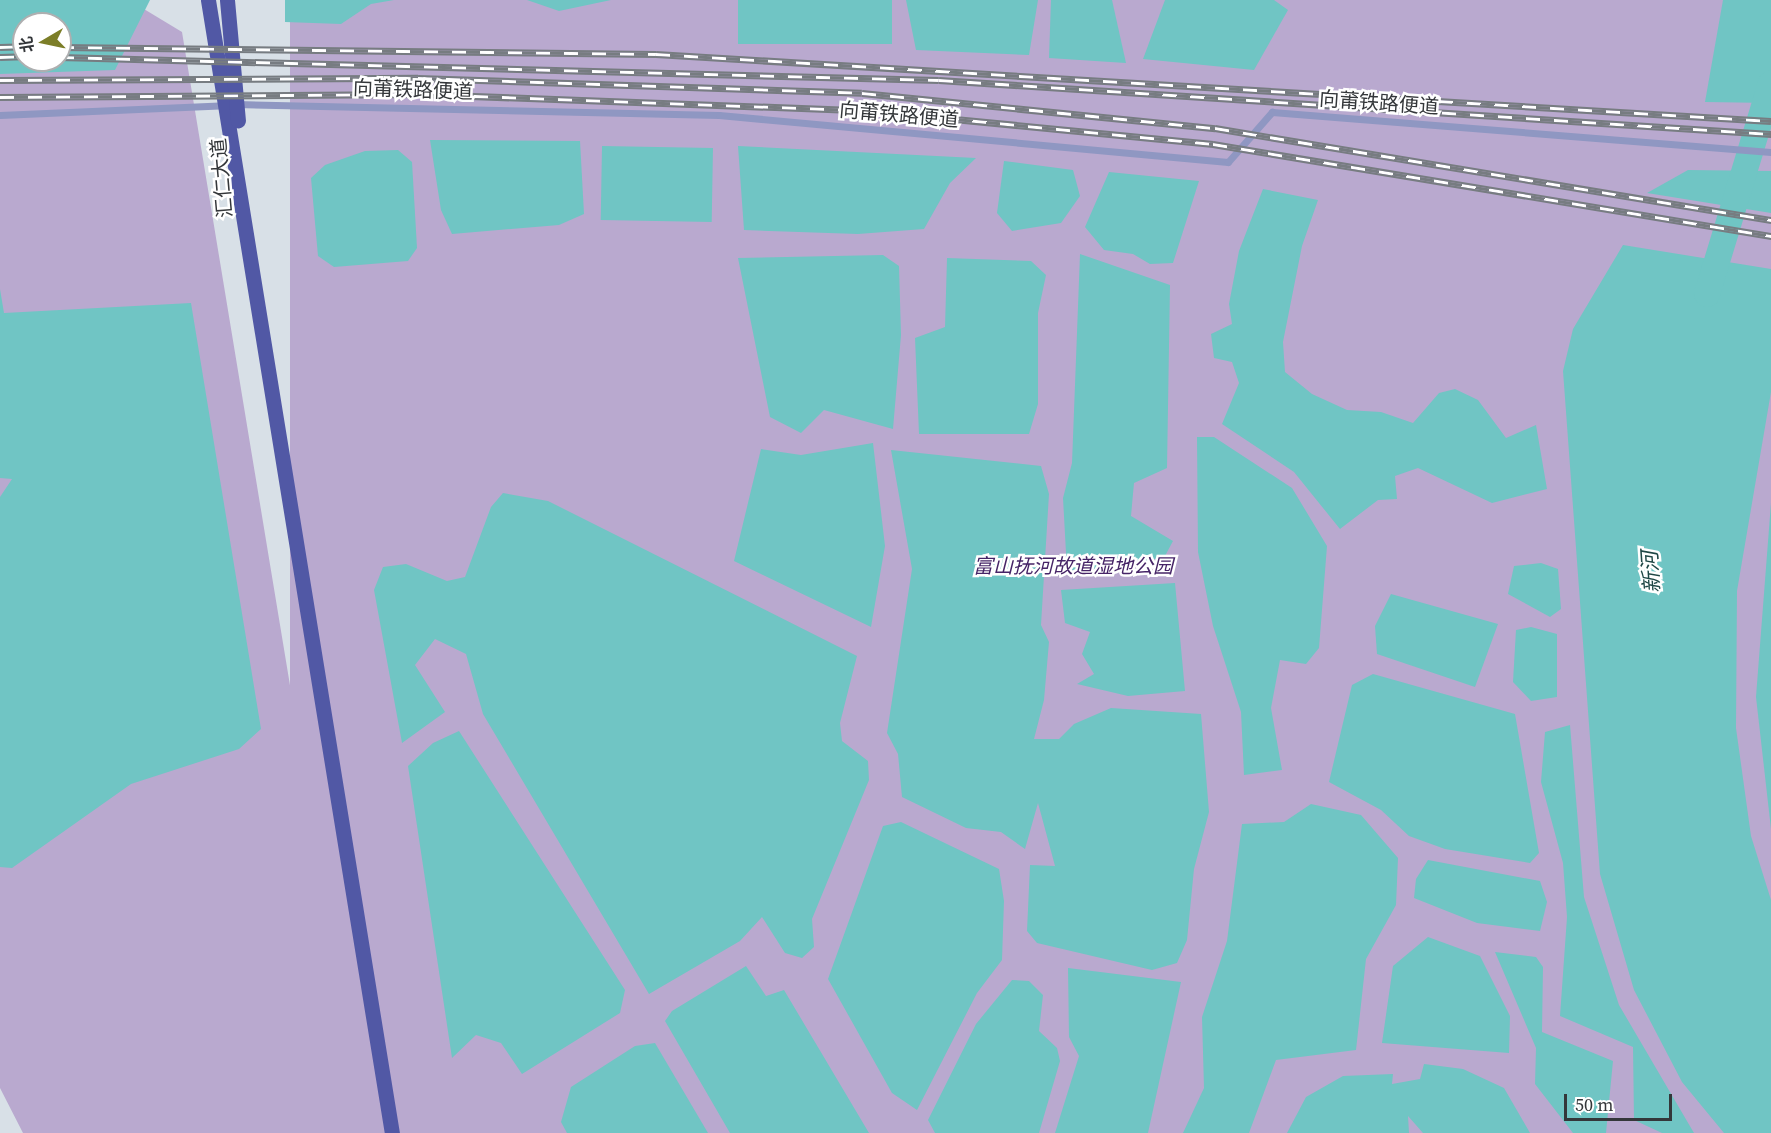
<!DOCTYPE html>
<meta charset="utf-8">
<style>
body{margin:0}
#map{position:relative;width:1771px;height:1133px;overflow:hidden;background:#d8e0e7;font-family:"Source Serif 4","Noto Sans SC",serif}
div>[style]{position:absolute}
.green>*{inset:0;background:#b9a9cf;transform-origin:0 0}
.water>*{inset:0;background:#70c5c4;transform-origin:0 0}
.river>*{height:26px;margin:-13px;padding:0 13px;transform-origin:13px;border-radius:13px;background:#70c5c4}
.lane>*{height:7px;margin:-3.5px;padding:0 3.5px;transform-origin:3.5px;border-radius:3.5px;background:#8f97c2}
.primary>*{height:15px;margin:-7.5px;padding:0 7.5px;transform-origin:7.5px;border-radius:7.5px;background:#5158a5}
.rail>*{height:7px;margin-top:-3.5px;transform-origin:0;background:repeating-linear-gradient(90deg,#fff 0 14px,#777c81 0 28px);box-sizing:border-box;border-block:2px solid #777c81}
span{translate:-50% -50%;white-space:nowrap;text-align:center;line-height:1.15;-webkit-text-stroke:5px #fff;paint-order:stroke}
.street-label{font-size:20px;color:#34373a}
.park-label{font-size:20px;color:#462467;font-style:italic}
.water-label{font-size:21px;color:#1f4746;font-style:italic}
.north{position:absolute;left:12px;top:12px;width:60px;height:60px;box-sizing:border-box;background:#fff;border:2px solid #aeafb0;border-radius:50%;rotate:261deg;font-size:16px;font-weight:700;line-height:24px;text-align:center;color:#34373a}
.north::after{content:'';display:block;margin:auto;width:21px;height:27px;background:#7c7e28;clip-path:polygon(50% 0,100% 100%,50% 72%,0 100%)}
.scale{position:absolute;left:1564px;top:1094px;width:108px;height:27px;box-sizing:border-box;border:3px solid #34373a;border-top:0;padding-left:8px;font-size:18px;line-height:21px;white-space:nowrap;color:#34373a;-webkit-text-stroke:4px #fff;paint-order:stroke}
</style>
<div id="map">
<div class="green">
<div style="clip-path:polygon(evenodd,0 0,129px 0,182px 32px,364px 1133px,23px 1133px,0 1088px,0 0,24px 24px,60px 24px,60px 60px,24px 60px,24px 24px)"></div>
<div style="left:290px;top:0;width:1481px;height:1146px"></div>
</div>
<div class="water">
<div style="clip-path:polygon(evenodd,0 0,150px 0,115px 70px,0 74px,0 0,24px 24px,60px 24px,60px 60px,24px 60px,24px 24px)"></div>
<div style="clip-path:polygon(285px 0,394px 0,371px 4px,341px 24px,285px 22px)"></div>
<div style="clip-path:polygon(527px 0,611px 0,559px 11px)"></div>
<div style="left:738px;top:0;width:154px;height:44px"></div>
<div style="clip-path:polygon(906px 0,1038px 0,1029px 55px,916px 50px)"></div>
<div style="clip-path:polygon(1051px 0,1112px 0,1126px 63px,1049px 58px)"></div>
<div style="clip-path:polygon(1165px 0,1274px 0,1288px 10px,1254px 70px,1143px 59px)"></div>
<div style="clip-path:polygon(1723px 0,1771px 0,1771px 103px,1705px 102px)"></div>
<div style="clip-path:polygon(430px 140px,580px 141px,584px 214px,559px 225px,452px 234px,441px 210px)"></div>
<div style="left:602px;top:146px;width:111px;height:74px;rotate:1deg"></div>
<div style="clip-path:polygon(738px 146px,976px 158px,950px 183px,924px 229px,858px 234px,744px 230px)"></div>
<div style="clip-path:polygon(398px 150px,412px 162px,417px 248px,408px 261px,334px 267px,318px 256px,311px 178px,325px 165px,365px 151px)"></div>
<div style="clip-path:polygon(1004px 161px,1073px 170px,1080px 196px,1061px 223px,1012px 231px,997px 213px)"></div>
<div style="clip-path:polygon(1688px 170px,1771px 171px,1771px 213px,1647px 193px)"></div>
<div style="clip-path:polygon(1109px 172px,1199px 181px,1173px 263px,1150px 264px,1133px 254px,1104px 250px,1085px 227px)"></div>
<div style="clip-path:polygon(1263px 189px,1318px 200px,1302px 246px,1283px 342px,1285px 372px,1312px 394px,1347px 410px,1381px 412px,1413px 423px,1439px 393px,1455px 389px,1478px 400px,1506px 438px,1536px 425px,1547px 489px,1492px 503px,1418px 468px,1395px 476px,1397px 499px,1378px 500px,1340px 529px,1294px 472px,1222px 424px,1239px 383px,1232px 362px,1214px 358px,1211px 334px,1232px 324px,1229px 304px,1239px 251px)"></div>
<div style="clip-path:polygon(1623px 245px,1771px 269px,1771px 392px,1737px 591px,1736px 728px,1751px 836px,1771px 900px,1771px 1133px,1724px 1133px,1682px 1082px,1634px 990px,1600px 874px,1563px 371px,1573px 329px)"></div>
<div style="clip-path:polygon(1080px 254px,1170px 285px,1167px 468px,1134px 483px,1131px 516px,1173px 541px,1165px 556px,1132px 566px,1067px 571px,1063px 498px,1072px 463px)"></div>
<div style="clip-path:polygon(883px 255px,899px 266px,901px 335px,893px 429px,824px 410px,801px 433px,770px 417px,738px 258px)"></div>
<div style="clip-path:polygon(947px 258px,1031px 261px,1046px 275px,1038px 313px,1038px 404px,1029px 434px,919px 434px,915px 338px,945px 327px)"></div>
<div style="clip-path:polygon(0 289px,4px 313px,191px 303px,261px 729px,239px 749px,131px 784px,12px 868px,0 867px,0 497px,12px 479px,0 478px)"></div>
<div style="clip-path:polygon(1197px 437px,1214px 437px,1292px 488px,1327px 546px,1319px 648px,1306px 664px,1280px 660px,1271px 708px,1282px 770px,1244px 775px,1241px 712px,1213px 626px,1198px 552px)"></div>
<div style="clip-path:polygon(873px 443px,885px 546px,871px 627px,734px 561px,761px 449px,801px 455px)"></div>
<div style="clip-path:polygon(891px 450px,1041px 466px,1049px 494px,1041px 625px,1049px 642px,1044px 700px,1034px 739px,1059px 739px,1074px 724px,1111px 708px,1201px 714px,1209px 812px,1194px 869px,1187px 940px,1177px 963px,1152px 970px,1037px 943px,1027px 931px,1030px 865px,1055px 866px,1038px 803px,1025px 849px,1001px 832px,966px 828px,902px 797px,898px 754px,887px 733px,912px 569px)"></div>
<div style="clip-path:polygon(503px 493px,548px 501px,857px 656px,840px 723px,842px 741px,868px 761px,869px 780px,812px 919px,814px 947px,802px 958px,785px 953px,762px 917px,740px 941px,649px 994px,483px 714px,466px 654px,435px 639px,415px 665px,445px 712px,402px 743px,374px 590px,383px 567px,406px 564px,447px 581px,465px 577px,491px 507px)"></div>
<div style="clip-path:polygon(1771px 503px,1771px 829px,1756px 697px)"></div>
<div style="clip-path:polygon(1541px 563px,1558px 569px,1561px 609px,1550px 617px,1508px 594px,1514px 566px)"></div>
<div style="clip-path:polygon(1175px 583px,1185px 691px,1128px 696px,1077px 684px,1094px 674px,1082px 654px,1090px 632px,1065px 623px,1061px 590px)"></div>
<div style="clip-path:polygon(1391px 594px,1498px 624px,1475px 687px,1377px 654px,1375px 626px)"></div>
<div style="clip-path:polygon(1531px 627px,1557px 634px,1557px 697px,1531px 701px,1513px 682px,1516px 630px)"></div>
<div style="clip-path:polygon(1373px 674px,1515px 714px,1539px 853px,1530px 863px,1445px 849px,1409px 836px,1381px 810px,1329px 782px,1352px 685px)"></div>
<div style="clip-path:polygon(1570px 725px,1584px 897px,1619px 1005px,1694px 1133px,1662px 1133px,1634px 1120px,1633px 1047px,1560px 1016px,1567px 917px,1563px 863px,1541px 782px,1545px 732px)"></div>
<div style="clip-path:polygon(459px 731px,625px 990px,620px 1013px,522px 1074px,501px 1043px,476px 1035px,452px 1058px,408px 766px,433px 743px)"></div>
<div style="clip-path:polygon(1311px 804px,1361px 815px,1398px 858px,1396px 905px,1366px 959px,1356px 1050px,1276px 1060px,1249px 1133px,1183px 1133px,1204px 1088px,1202px 1017px,1227px 941px,1242px 824px,1284px 822px)"></div>
<div style="clip-path:polygon(901px 822px,999px 869px,1004px 901px,1002px 960px,977px 993px,917px 1110px,892px 1093px,828px 979px,883px 826px)"></div>
<div style="clip-path:polygon(1428px 860px,1540px 881px,1547px 902px,1540px 931px,1477px 923px,1414px 898px,1416px 879px)"></div>
<div style="clip-path:polygon(1428px 937px,1480px 956px,1510px 1016px,1509px 1053px,1382px 1043px,1393px 966px)"></div>
<div style="clip-path:polygon(1495px 952px,1536px 957px,1543px 967px,1542px 1032px,1613px 1061px,1606px 1133px,1573px 1133px,1535px 1084px,1536px 1048px)"></div>
<div style="clip-path:polygon(746px 966px,766px 996px,784px 990px,869px 1133px,730px 1133px,665px 1021px,672px 1011px)"></div>
<div style="clip-path:polygon(1068px 968px,1181px 982px,1148px 1133px,1055px 1133px,1079px 1056px,1069px 1037px)"></div>
<div style="clip-path:polygon(1012px 980px,1029px 981px,1043px 995px,1039px 1031px,1057px 1048px,1060px 1061px,1039px 1133px,935px 1133px,928px 1120px,976px 1024px)"></div>
<div style="clip-path:polygon(655px 1043px,708px 1133px,567px 1133px,561px 1122px,571px 1087px,635px 1046px)"></div>
<div style="clip-path:polygon(1424px 1064px,1463px 1069px,1504px 1088px,1530px 1133px,1423px 1133px,1408px 1116px,1409px 1133px,1287px 1133px,1306px 1097px,1343px 1076px,1393px 1074px,1392px 1084px,1420px 1079px)"></div>
</div>
<div class="river">
<div style="left:1707px;top:294px;width:220px;rotate:-73.1deg"></div>
</div>
<div class="lane">
<div style="left:236px;top:104px;width:483px;rotate:1.3deg"></div>
<div style="left:719px;top:115px;width:511px;rotate:5.28deg"></div>
<div style="left:1228px;top:162px;width:67px;rotate:-48.7deg"></div>
<div style="left:1272px;top:112px;width:501px;rotate:4.58deg"></div>
<div style="left:0;top:115px;width:225px;rotate:-2.5deg"></div>
</div>
<div class="primary">
<div style="left:208px;top:0;width:1148px;rotate:80.78deg"></div>
<div style="left:227px;top:0;width:121px;rotate:84.8deg"></div>
</div>
<div class="rail">
<div style="left:0;top:47px;width:24px;rotate:-2deg"></div>
<div style="left:60px;top:47px;width:596px;rotate:0.67deg"></div>
<div style="left:656px;top:54px;width:1117px;rotate:3.44deg"></div>
<div style="left:0;top:57px;width:24px;rotate:-2deg"></div>
<div style="left:60px;top:57px;width:879px;rotate:1.5deg"></div>
<div style="left:939px;top:80px;width:834px;rotate:3.71deg"></div>
<div style="left:0;top:80px;width:418px;rotate:-0.3deg"></div>
<div style="left:418px;top:78px;width:444px;rotate:1.9deg"></div>
<div style="left:862px;top:93px;width:355px;rotate:5.7deg"></div>
<div style="left:1215px;top:128px;width:564px;rotate:9.4deg"></div>
<div style="left:0;top:97px;width:418px;rotate:-0.4deg"></div>
<div style="left:418px;top:94px;width:443px;rotate:2.1deg"></div>
<div style="left:861px;top:110px;width:354px;rotate:5.5deg"></div>
<div style="left:1213px;top:144px;width:566px;rotate:9.36deg"></div>
</div>
<div class="street-label">
<span style="left:413px;top:90px;rotate:2deg">向莆铁路便道</span>
<span style="left:1379px;top:103px;rotate:4deg">向莆铁路便道</span>
<span style="left:899px;top:115px;rotate:5deg">向莆铁路便道</span>
<span style="left:222px;top:178px;rotate:-95deg">汇仁大道</span>
</div>
<div class="park-label">
<span style="left:1073px;top:566px">富山抚河故道湿地公园</span>
</div>
<div class="water-label">
<span style="left:1651px;top:572px;rotate:-94deg">新河</span>
</div>
<div class="north">北</div>
<div class="scale">50 m</div>
</div>
